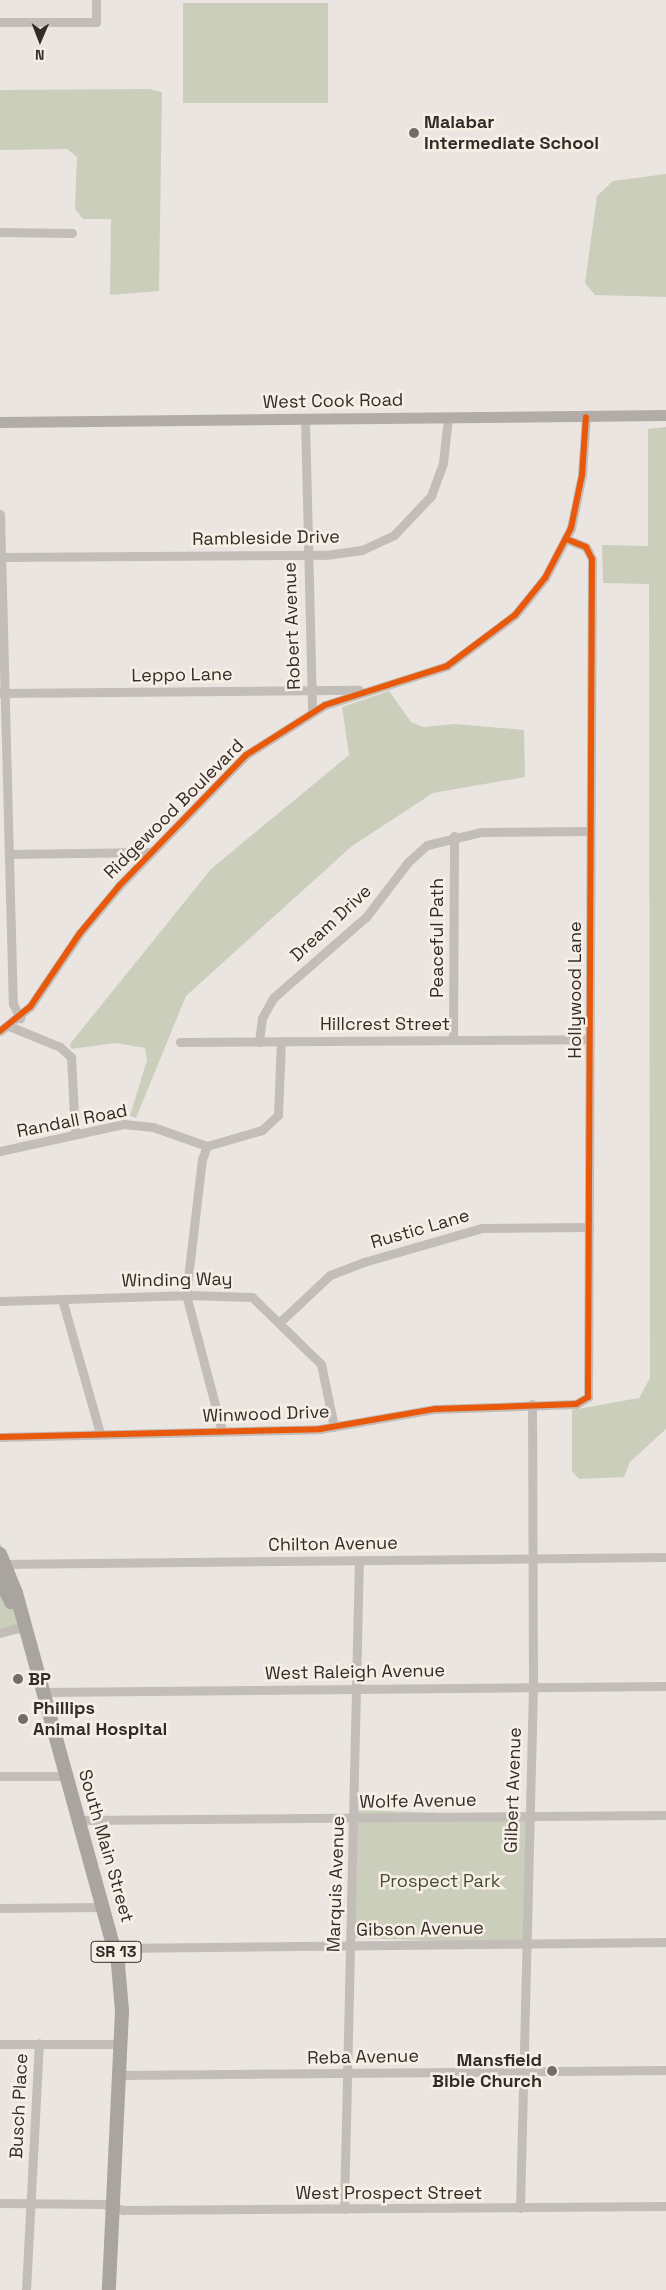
<!DOCTYPE html>
<style>
body{margin:0}
#map{position:relative;width:666px;height:2290px;overflow:hidden;background:#eae5e0;font-family:"Space Grotesk",sans-serif}
div>[style]{position:absolute}
.green>*{inset:0;background:#cbcebb;transform-origin:0 0}
.minor>*{height:9px;margin:-4.5px;padding:0 4.5px;transform-origin:4.5px;border-radius:4.5px;background:#c3bdb9}
.major>*{height:11px;margin:-5.5px;padding:0 5.5px;transform-origin:5.5px;border-radius:5.5px;background:#b2aca8}
.highway>*{height:14px;margin:-7px;padding:0 7px;transform-origin:7px;border-radius:7px;background:#a9a49f}
.cycleway>*{height:6px;margin:-3px;padding:0 3px;transform-origin:3px;border-radius:3px;background:#e8590c}
.dots>*{width:14px;height:14px;translate:-50% -50%;box-sizing:border-box;border:2px solid #f7efe6;border-radius:50%}
span{translate:-50% -50%;white-space:nowrap;text-align:center;line-height:1.15;-webkit-text-stroke:5px #f7efe6;paint-order:stroke}
.shield-label span{padding:1px 4px;background:#f7efe6;border:1px solid;border-radius:4px;-webkit-text-stroke-width:0}
.shield-label{font-size:16px;color:#332b27;font-weight:700}
.poi-label{font-size:18px;color:#332b27;font-weight:700}
.left{translate:0 -50%;text-align:left}
.right{translate:-100% -50%;text-align:right}
.street-label{font-size:18px;color:#332b27}
.park-label{font-size:18px;color:#434f2e}
.north{position:absolute;left:15px;top:15px;width:50px;height:50px;-webkit-text-stroke:4px #f7efe6;paint-order:stroke;rotate:181deg;font-size:14px;font-weight:700;line-height:20px;text-align:center;color:#332b27}
.north::after{content:'';display:block;margin:auto;width:18px;height:22px;background:#332b27;clip-path:polygon(50% 0,100% 100%,50% 72%,0 100%)}
</style>
<div id="map">
<div class="green">
<div style="left:183px;top:3px;width:145px;height:100px"></div>
<div style="clip-path:polygon(149px 89px,162px 92px,159px 291px,110px 295px,111px 219px,83px 219px,75px 209px,77px 157px,67px 149px,0 150px,0 90px)"></div>
<div style="clip-path:polygon(666px 174px,666px 297px,595px 295px,585px 283px,597px 196px,613px 181px)"></div>
<div style="clip-path:polygon(666px 427px,666px 1429px,630px 1462px,624px 1477px,579px 1479px,572px 1471px,572px 1410px,639px 1398px,650px 1378px,649px 584px,603px 583px,602px 545px,648px 546px,648px 429px)"></div>
<div style="clip-path:polygon(389px 691px,411px 722px,423px 727px,455px 724px,524px 730px,525px 777px,433px 793px,352px 846px,186px 996px,136px 1118px,130px 1116px,147px 1060px,145px 1048px,116px 1043px,71px 1049px,70px 1044px,211px 869px,349px 755px,342px 707px)"></div>
<div style="clip-path:polygon(0 1542px,3px 1549px,31px 1632px,0 1636px)"></div>
<div style="left:529px;top:1816px;width:128px;height:175px;rotate:92deg"></div>
</div>
<div class="minor">
<div style="left:0;top:22px;width:96px"></div>
<div style="left:96px;top:22px;width:22px;rotate:-90deg"></div>
<div style="left:0;top:232px;width:72px;rotate:0.8deg"></div>
<div style="left:305px;top:419px;width:292px;rotate:88.6deg"></div>
<div style="left:0;top:514px;width:490px;rotate:88.5deg"></div>
<div style="left:13px;top:1004px;width:16px;rotate:63deg"></div>
<div style="left:0;top:557px;width:326px;rotate:-0.4deg"></div>
<div style="left:326px;top:555px;width:36px;rotate:-8deg"></div>
<div style="left:362px;top:550px;width:35px;rotate:-25deg"></div>
<div style="left:394px;top:535px;width:54px;rotate:-46.5deg"></div>
<div style="left:431px;top:496px;width:35px;rotate:-70deg"></div>
<div style="left:443px;top:463px;width:45px;rotate:-83.7deg"></div>
<div style="left:0;top:693px;width:359px;rotate:-0.5deg"></div>
<div style="left:9px;top:854px;width:141px;rotate:-0.8deg"></div>
<div style="left:9px;top:1026px;width:55px;rotate:22.4deg"></div>
<div style="left:60px;top:1047px;width:15px;rotate:42deg"></div>
<div style="left:71px;top:1057px;width:77px;rotate:87deg"></div>
<div style="left:0;top:1031px;width:38px;rotate:-39deg"></div>
<div style="left:30px;top:1007px;width:89px;rotate:-56deg"></div>
<div style="left:80px;top:933px;width:61px;rotate:-50.3deg"></div>
<div style="left:119px;top:886px;width:182px;rotate:-45.9deg"></div>
<div style="left:246px;top:755px;width:93px;rotate:-32.3deg"></div>
<div style="left:325px;top:705px;width:128px;rotate:-17.7deg"></div>
<div style="left:447px;top:666px;width:85px;rotate:-36.9deg"></div>
<div style="left:515px;top:615px;width:48px;rotate:-51deg"></div>
<div style="left:545px;top:578px;width:56px;rotate:-62.5deg"></div>
<div style="left:571px;top:528px;width:54px;rotate:-78.3deg"></div>
<div style="left:582px;top:475px;width:58px;rotate:-86.1deg"></div>
<div style="left:453px;top:1039px;width:203px;rotate:-89.7deg"></div>
<div style="left:180px;top:1042px;width:410px;rotate:-0.4deg"></div>
<div style="left:259px;top:1042px;width:24px;rotate:-83deg"></div>
<div style="left:262px;top:1018px;width:23px;rotate:-61deg"></div>
<div style="left:273px;top:998px;width:123px;rotate:-41.1deg"></div>
<div style="left:366px;top:917px;width:69px;rotate:-52.6deg"></div>
<div style="left:408px;top:862px;width:25px;rotate:-42deg"></div>
<div style="left:427px;top:845px;width:56px;rotate:-13.5deg"></div>
<div style="left:481px;top:832px;width:109px;rotate:-0.5deg"></div>
<div style="left:0;top:1151px;width:127px;rotate:-12.3deg"></div>
<div style="left:124px;top:1124px;width:29px;rotate:6deg"></div>
<div style="left:153px;top:1127px;width:57px;rotate:19.4deg"></div>
<div style="left:62px;top:1299px;width:139px;rotate:74.2deg"></div>
<div style="left:0;top:1301px;width:186px;rotate:-1.8deg"></div>
<div style="left:186px;top:1295px;width:66px;rotate:1.7deg"></div>
<div style="left:252px;top:1297px;width:96px;rotate:44.2deg"></div>
<div style="left:321px;top:1364px;width:64px;rotate:78.3deg"></div>
<div style="left:281px;top:1321px;width:67px;rotate:-43.2deg"></div>
<div style="left:330px;top:1275px;width:36px;rotate:-21deg"></div>
<div style="left:364px;top:1262px;width:123px;rotate:-16.1deg"></div>
<div style="left:482px;top:1228px;width:107px;rotate:-0.5deg"></div>
<div style="left:222px;top:1431px;width:141px;rotate:-104.8deg"></div>
<div style="left:186px;top:1295px;width:137px;rotate:-83.3deg"></div>
<div style="left:202px;top:1159px;width:14px;rotate:-69deg"></div>
<div style="left:207px;top:1146px;width:57px;rotate:-16.2deg"></div>
<div style="left:262px;top:1130px;width:22px;rotate:-43deg"></div>
<div style="left:278px;top:1115px;width:74px;rotate:-87.7deg"></div>
<div style="left:0;top:1437px;width:320px;rotate:-1.4deg"></div>
<div style="left:320px;top:1429px;width:117px;rotate:-9.9deg"></div>
<div style="left:435px;top:1409px;width:141px;rotate:-2deg"></div>
<div style="left:576px;top:1404px;width:14px;rotate:-30deg"></div>
<div style="left:588px;top:1397px;width:838px;rotate:-89.73deg"></div>
<div style="left:592px;top:559px;width:13px;rotate:-117deg"></div>
<div style="left:586px;top:547px;width:22px;rotate:-158deg"></div>
<div style="left:0;top:1564px;width:666px;rotate:-0.6deg"></div>
<div style="left:0;top:1633px;width:25px;rotate:-16deg"></div>
<div style="left:44px;top:1692px;width:622px;rotate:-0.55deg"></div>
<div style="left:0;top:1776px;width:67px"></div>
<div style="left:80px;top:1820px;width:586px;rotate:-0.49deg"></div>
<div style="left:0;top:1908px;width:104px;rotate:-0.6deg"></div>
<div style="left:115px;top:1948px;width:551px;rotate:-0.62deg"></div>
<div style="left:0;top:2044px;width:121px"></div>
<div style="left:120px;top:2075px;width:546px;rotate:-0.52deg"></div>
<div style="left:0;top:2203px;width:103px;rotate:0.6deg"></div>
<div style="left:103px;top:2204px;width:21px;rotate:17deg"></div>
<div style="left:123px;top:2210px;width:543px;rotate:-0.42deg"></div>
<div style="left:520px;top:2208px;width:521px;rotate:-88.57deg"></div>
<div style="left:533px;top:1687px;width:283px;rotate:-90.2deg"></div>
<div style="left:344px;top:2209px;width:649px;rotate:-88.68deg"></div>
<div style="left:26px;top:2290px;width:247px;rotate:-87deg"></div>
</div>
<div class="major">
<div style="left:0;top:422px;width:666px;rotate:-0.6deg"></div>
</div>
<div class="highway">
<div style="left:0;top:1554px;width:42px;rotate:67.7deg"></div>
<div style="left:16px;top:1593px;width:385px;rotate:74.6deg"></div>
<div style="left:118px;top:1964px;width:47px;rotate:85.1deg"></div>
<div style="left:122px;top:2011px;width:279px;rotate:92.7deg"></div>
<div style="left:0;top:1580px;width:25px;rotate:63deg"></div>
</div>
<div class="cycleway">
<div style="left:0;top:1031px;width:38px;rotate:-39deg"></div>
<div style="left:30px;top:1007px;width:89px;rotate:-56deg"></div>
<div style="left:80px;top:933px;width:61px;rotate:-50.3deg"></div>
<div style="left:119px;top:886px;width:182px;rotate:-45.9deg"></div>
<div style="left:246px;top:755px;width:93px;rotate:-32.3deg"></div>
<div style="left:325px;top:705px;width:128px;rotate:-17.7deg"></div>
<div style="left:447px;top:666px;width:85px;rotate:-36.9deg"></div>
<div style="left:515px;top:615px;width:48px;rotate:-51deg"></div>
<div style="left:545px;top:578px;width:56px;rotate:-62.5deg"></div>
<div style="left:571px;top:528px;width:54px;rotate:-78.3deg"></div>
<div style="left:582px;top:475px;width:58px;rotate:-86.1deg"></div>
<div style="left:0;top:1437px;width:320px;rotate:-1.4deg"></div>
<div style="left:320px;top:1429px;width:117px;rotate:-9.9deg"></div>
<div style="left:435px;top:1409px;width:141px;rotate:-2deg"></div>
<div style="left:576px;top:1404px;width:14px;rotate:-30deg"></div>
<div style="left:588px;top:1397px;width:838px;rotate:-89.73deg"></div>
<div style="left:592px;top:559px;width:13px;rotate:-117deg"></div>
<div style="left:586px;top:547px;width:22px;rotate:-158deg"></div>
</div>
<div class="dots">
<div style="left:414px;top:133px;background:#736c68"></div>
<div style="left:18px;top:1679px;background:#736c68"></div>
<div style="left:23px;top:1719px;background:#736c68"></div>
<div style="left:552px;top:2071px;background:#736c68"></div>
</div>
<div class="shield-label">
<span style="left:116px;top:1952px">SR 13</span>
</div>
<div class="poi-label">
<span class="left" style="left:424px;top:133px">Malabar<br>Intermediate School</span>
<span class="left" style="left:28px;top:1679px">BP</span>
<span class="left" style="left:33px;top:1719px">Phillips<br>Animal Hospital</span>
<span class="right" style="left:542px;top:2071px">Mansfield<br>Bible Church</span>
</div>
<div class="street-label">
<span style="left:333px;top:401px;rotate:-1deg">West Cook Road</span>
<span style="left:266px;top:538px;rotate:-1deg">Rambleside Drive</span>
<span style="left:292px;top:626px;rotate:-92deg">Robert Avenue</span>
<span style="left:182px;top:675px;rotate:-1deg">Leppo Lane</span>
<span style="left:174px;top:809px;rotate:-45deg">Ridgewood Boulevard</span>
<span style="left:331px;top:923px;rotate:-43deg">Dream Drive</span>
<span style="left:437px;top:938px;rotate:-90deg">Peaceful Path</span>
<span style="left:575px;top:990px;rotate:-90deg">Hollywood Lane</span>
<span style="left:385px;top:1024px">Hillcrest Street</span>
<span style="left:72px;top:1121px;rotate:-11deg">Randall Road</span>
<span style="left:420px;top:1229px;rotate:-16deg">Rustic Lane</span>
<span style="left:177px;top:1280px;rotate:-1deg">Winding Way</span>
<span style="left:266px;top:1414px;rotate:-2deg">Winwood Drive</span>
<span style="left:333px;top:1544px;rotate:-1deg">Chilton Avenue</span>
<span style="left:355px;top:1672px;rotate:-1deg">West Raleigh Avenue</span>
<span style="left:513px;top:1790px;rotate:-88deg">Gilbert Avenue</span>
<span style="left:418px;top:1801px;rotate:-1deg">Wolfe Avenue</span>
<span style="left:106px;top:1846px;rotate:74deg">South Main Street</span>
<span style="left:336px;top:1884px;rotate:-88deg">Marquis Avenue</span>
<span style="left:420px;top:1929px;rotate:-1deg">Gibson Avenue</span>
<span style="left:363px;top:2057px;rotate:-1deg">Reba Avenue</span>
<span style="left:19px;top:2106px;rotate:-87deg">Busch Place</span>
<span style="left:389px;top:2193px">West Prospect Street</span>
</div>
<div class="park-label">
<span style="left:440px;top:1881px">Prospect Park</span>
</div>
<div class="north">N</div>
</div>
